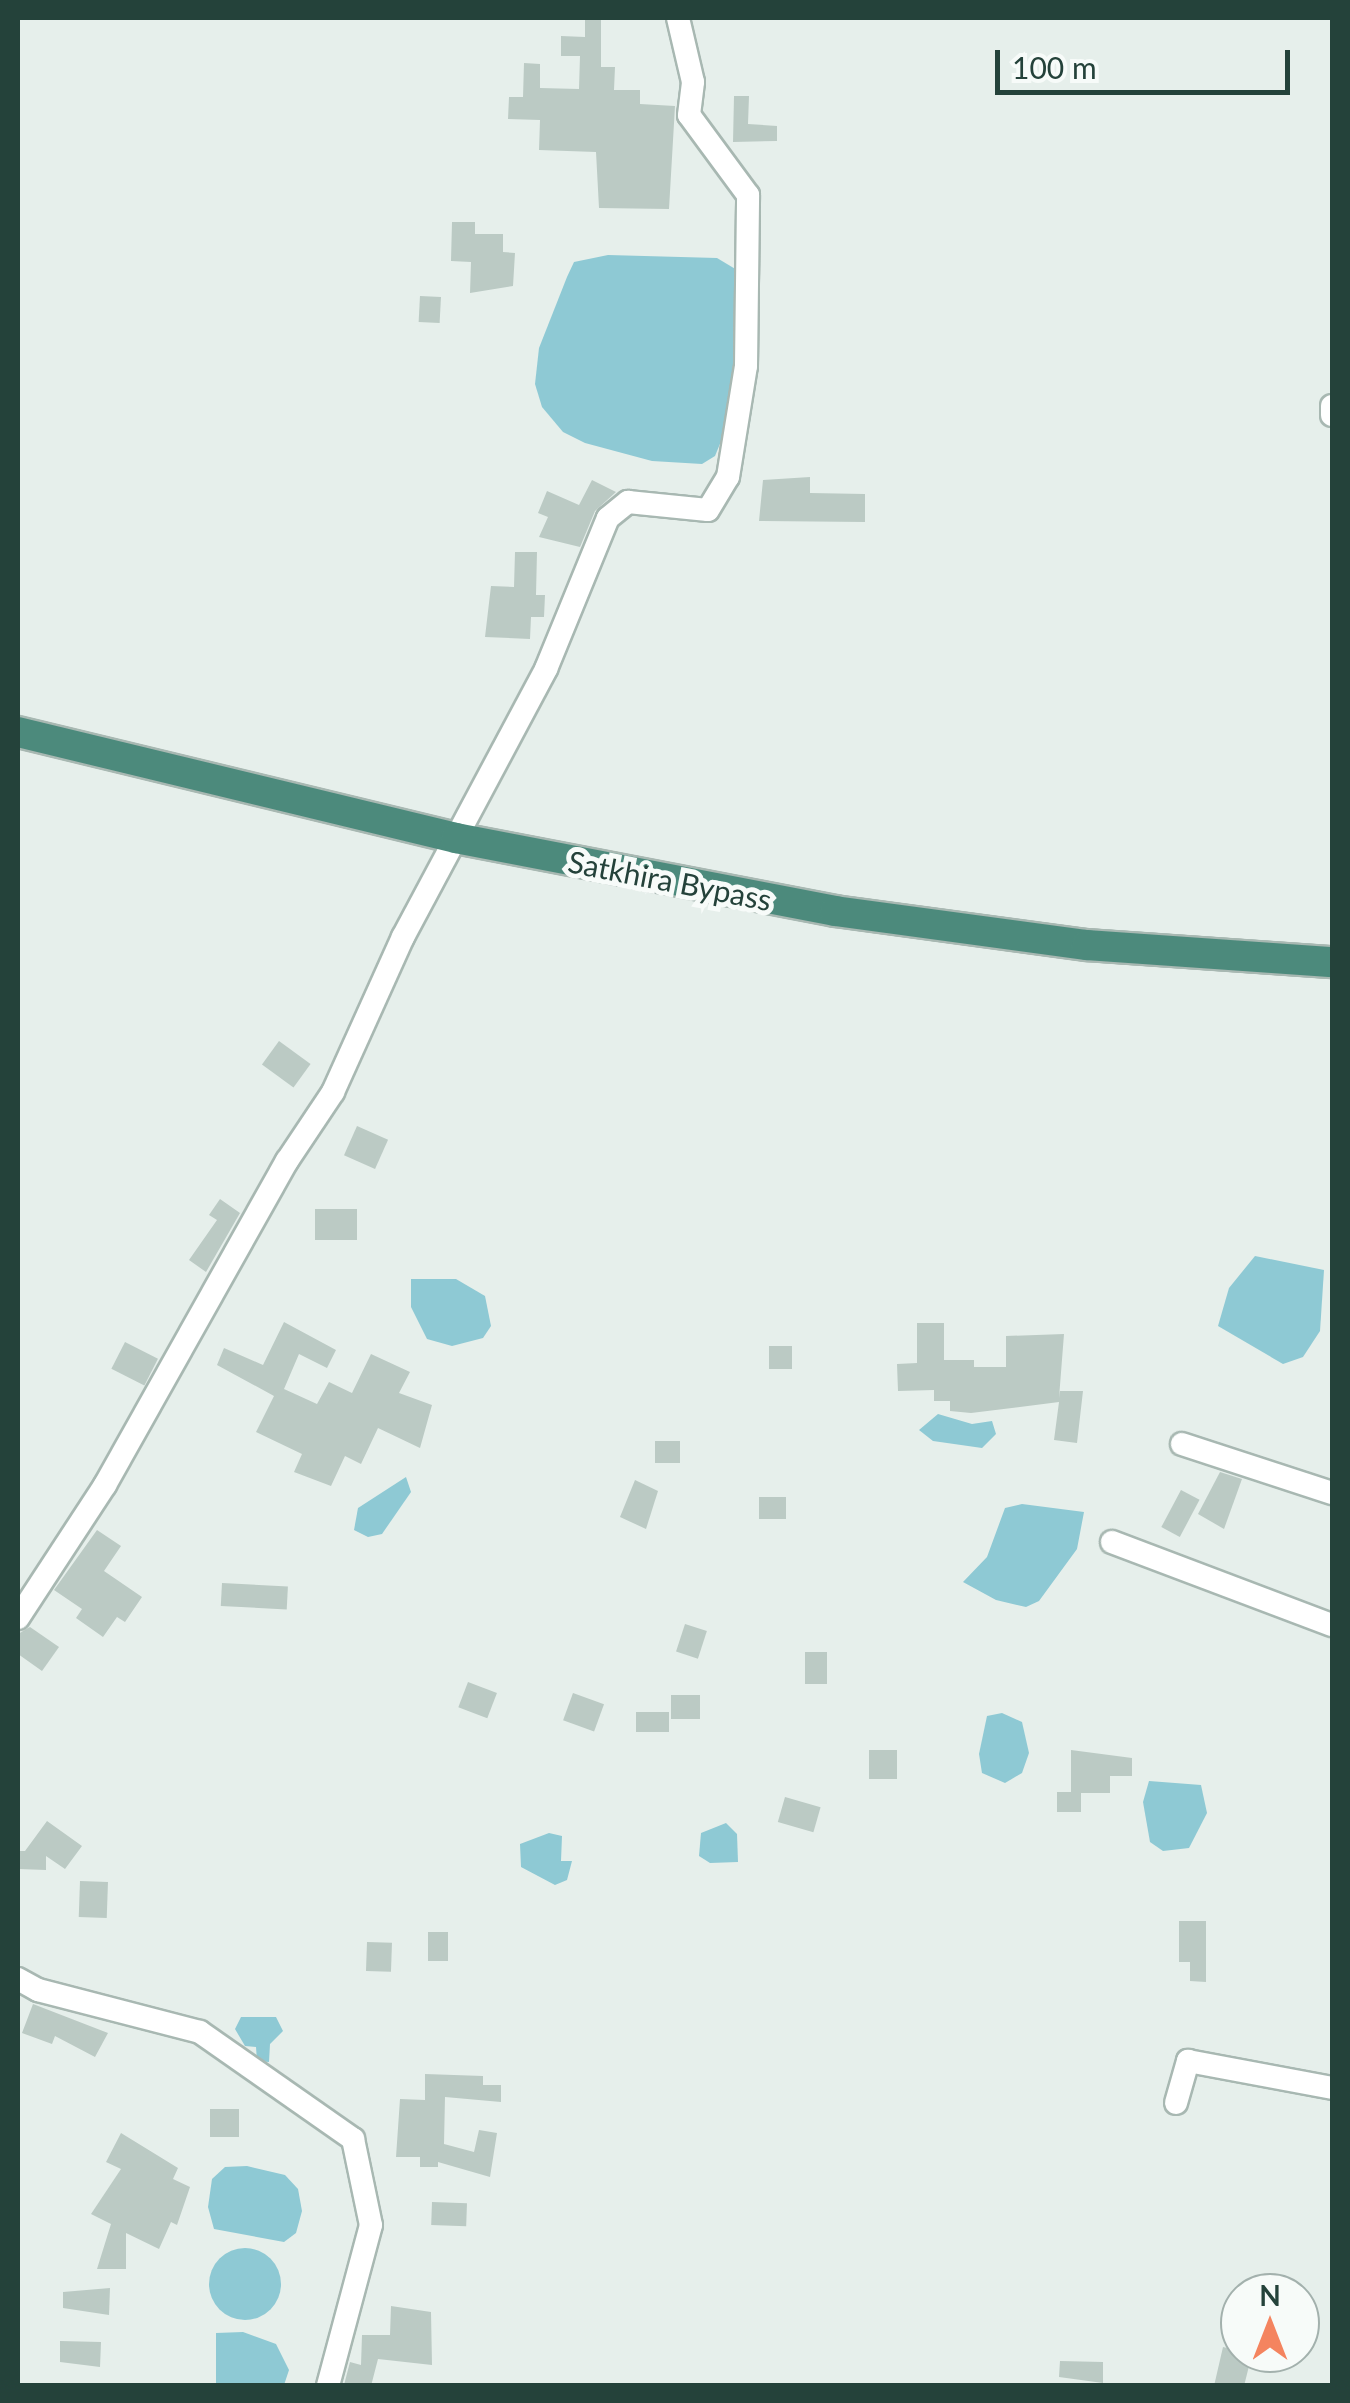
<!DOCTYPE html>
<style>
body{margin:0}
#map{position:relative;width:1350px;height:2403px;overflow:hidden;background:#e6efeb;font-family:Lato,sans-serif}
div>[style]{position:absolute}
.water>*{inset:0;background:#8ec9d4}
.round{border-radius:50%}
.building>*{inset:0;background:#bbcac4;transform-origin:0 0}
.roads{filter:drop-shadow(2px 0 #a8b8b2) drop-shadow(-2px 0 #a8b8b2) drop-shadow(0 2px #a8b8b2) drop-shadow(0 -2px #a8b8b2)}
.minor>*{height:22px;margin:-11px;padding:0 11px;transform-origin:11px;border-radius:11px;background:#fff}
.trunk>*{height:30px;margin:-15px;padding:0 15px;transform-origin:15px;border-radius:15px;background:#4c8a7c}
span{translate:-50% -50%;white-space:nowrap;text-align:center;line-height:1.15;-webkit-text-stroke:10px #f7fbf9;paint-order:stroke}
.street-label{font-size:30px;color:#24423a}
.frame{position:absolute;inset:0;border:20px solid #24423a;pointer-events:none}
.north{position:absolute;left:1220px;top:2273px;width:100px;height:100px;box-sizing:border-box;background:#f7fbf9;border:2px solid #a3b1ad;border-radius:50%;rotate:0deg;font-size:28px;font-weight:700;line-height:40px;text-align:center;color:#24423a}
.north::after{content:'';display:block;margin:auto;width:35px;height:45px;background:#f4845f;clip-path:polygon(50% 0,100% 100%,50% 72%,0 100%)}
.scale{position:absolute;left:995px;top:50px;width:295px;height:45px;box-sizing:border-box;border:5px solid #24423a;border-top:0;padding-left:12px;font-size:30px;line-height:35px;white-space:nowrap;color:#24423a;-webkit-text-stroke:8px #f7fbf9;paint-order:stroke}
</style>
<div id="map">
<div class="water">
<div style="clip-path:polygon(608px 255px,717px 258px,737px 270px,737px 336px,724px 434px,715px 456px,702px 464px,652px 461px,585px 443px,563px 432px,542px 407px,535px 384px,539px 348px,567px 277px,574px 262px)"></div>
<div style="clip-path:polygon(1255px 1256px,1324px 1270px,1320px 1331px,1303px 1357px,1283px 1364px,1218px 1326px,1229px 1288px)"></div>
<div style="clip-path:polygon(411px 1279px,456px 1279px,485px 1296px,491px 1326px,483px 1338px,452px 1346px,427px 1339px,411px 1307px)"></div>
<div style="clip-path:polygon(938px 1414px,972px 1424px,992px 1421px,996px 1434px,982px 1448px,933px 1441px,919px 1430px)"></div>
<div style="clip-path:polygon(406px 1477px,411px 1492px,382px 1534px,368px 1537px,354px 1530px,358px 1508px)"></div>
<div style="clip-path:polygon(1022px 1504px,1084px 1512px,1077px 1549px,1039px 1601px,1026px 1607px,996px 1600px,963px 1582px,987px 1557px,1005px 1508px)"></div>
<div style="clip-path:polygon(1002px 1713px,1022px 1722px,1029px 1753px,1022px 1773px,1005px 1783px,982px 1773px,979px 1754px,987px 1716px)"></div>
<div style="clip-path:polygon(1149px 1781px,1201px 1785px,1207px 1813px,1189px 1848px,1163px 1851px,1150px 1842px,1143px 1802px)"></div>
<div style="clip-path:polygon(726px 1823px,737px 1834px,738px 1862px,710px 1863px,699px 1856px,701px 1833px)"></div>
<div style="clip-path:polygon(549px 1833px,562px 1836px,561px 1861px,572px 1861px,567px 1880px,555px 1885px,521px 1867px,520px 1844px)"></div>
<div style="clip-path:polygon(241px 2017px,276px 2017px,283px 2031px,270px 2044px,269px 2062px,257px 2061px,256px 2047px,245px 2046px,235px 2029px)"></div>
<div style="clip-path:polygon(247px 2166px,285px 2175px,298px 2189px,302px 2211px,296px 2233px,284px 2242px,214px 2229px,208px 2207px,212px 2179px,225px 2167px)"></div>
<div class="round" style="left:209px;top:2248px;width:72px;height:72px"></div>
<div style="clip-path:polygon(243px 2332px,276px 2344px,289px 2370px,284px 2385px,216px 2385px,216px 2333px)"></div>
</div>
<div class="building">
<div style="clip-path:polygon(585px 18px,601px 18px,601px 67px,615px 67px,614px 90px,640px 90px,640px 104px,675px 106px,669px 209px,599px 208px,596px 152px,539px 150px,540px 120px,508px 119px,509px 97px,523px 97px,524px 63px,540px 64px,540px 88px,579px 89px,580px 56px,561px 56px,561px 36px,585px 37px)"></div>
<div style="clip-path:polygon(734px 96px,749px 96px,748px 124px,777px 126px,777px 141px,733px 142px)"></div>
<div style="clip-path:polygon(452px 222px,475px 222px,475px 234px,503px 234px,503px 252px,515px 253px,513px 286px,470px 293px,471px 262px,451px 261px)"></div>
<div style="left:420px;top:296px;width:21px;height:26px;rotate:3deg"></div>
<div style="clip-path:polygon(810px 477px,810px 493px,865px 494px,865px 522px,759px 521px,763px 480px)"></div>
<div style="clip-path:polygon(592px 480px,616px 492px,595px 511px,580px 547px,539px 537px,548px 517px,538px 513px,547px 491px,579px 505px)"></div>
<div style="clip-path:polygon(515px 552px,537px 552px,536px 595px,545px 595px,544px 617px,531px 617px,530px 639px,485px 637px,491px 586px,514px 587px)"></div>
<div style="left:279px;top:1041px;width:39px;height:29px;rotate:36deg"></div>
<div style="left:357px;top:1126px;width:34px;height:32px;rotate:24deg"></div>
<div style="clip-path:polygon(220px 1199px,240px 1213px,206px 1272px,189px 1260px,217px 1220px,209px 1215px)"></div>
<div style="left:315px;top:1209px;width:42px;height:31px"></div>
<div style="clip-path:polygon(284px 1322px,336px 1350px,327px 1368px,299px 1354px,284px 1389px,317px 1404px,329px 1382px,352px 1393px,371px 1354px,410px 1372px,399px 1393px,432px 1405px,420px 1448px,378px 1428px,361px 1464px,345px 1456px,331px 1486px,294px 1472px,302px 1454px,256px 1432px,274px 1396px,217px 1365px,224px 1348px,263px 1365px)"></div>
<div style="clip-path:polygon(917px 1323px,944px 1323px,944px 1360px,974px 1360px,974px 1367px,1006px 1367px,1006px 1336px,1064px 1334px,1059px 1398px,1060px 1391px,1083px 1391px,1077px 1443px,1054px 1440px,1059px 1402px,971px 1413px,950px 1411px,950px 1401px,934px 1401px,934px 1390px,898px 1391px,897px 1364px,917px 1363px)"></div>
<div style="left:125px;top:1342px;width:37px;height:30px;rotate:27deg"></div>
<div style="left:792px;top:1346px;width:23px;height:23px;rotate:90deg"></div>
<div style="left:655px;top:1441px;width:25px;height:22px"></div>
<div style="clip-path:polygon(1220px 1472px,1242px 1479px,1224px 1529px,1198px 1514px)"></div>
<div style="clip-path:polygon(635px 1480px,658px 1491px,646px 1529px,620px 1517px)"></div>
<div style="left:1181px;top:1490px;width:21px;height:42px;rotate:28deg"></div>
<div style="left:759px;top:1497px;width:27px;height:22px"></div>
<div style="clip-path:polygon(97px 1530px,121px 1546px,104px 1571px,142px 1597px,125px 1622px,117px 1617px,103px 1637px,76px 1618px,82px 1609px,54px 1590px)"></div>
<div style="left:222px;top:1583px;width:66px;height:23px;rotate:3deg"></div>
<div style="left:685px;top:1624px;width:23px;height:29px;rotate:18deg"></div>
<div style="clip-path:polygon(30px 1627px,59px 1647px,42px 1671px,18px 1654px,18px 1634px)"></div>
<div style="left:805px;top:1652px;width:22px;height:32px"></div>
<div style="left:468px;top:1682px;width:31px;height:27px;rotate:21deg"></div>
<div style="left:573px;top:1693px;width:33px;height:29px;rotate:20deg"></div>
<div style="left:671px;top:1695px;width:29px;height:24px"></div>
<div style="left:636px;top:1712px;width:33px;height:20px"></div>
<div style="left:869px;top:1750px;width:28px;height:29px"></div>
<div style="clip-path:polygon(1071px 1750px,1132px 1758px,1132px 1776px,1110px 1776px,1110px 1793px,1081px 1793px,1081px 1812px,1057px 1812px,1057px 1792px,1071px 1792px)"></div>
<div style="left:785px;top:1797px;width:37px;height:26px;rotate:16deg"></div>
<div style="clip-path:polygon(47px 1821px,82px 1846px,65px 1869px,46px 1856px,46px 1870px,18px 1869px,18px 1851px,25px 1851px)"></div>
<div style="left:80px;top:1881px;width:28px;height:36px;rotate:2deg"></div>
<div style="clip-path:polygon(1179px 1921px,1206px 1921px,1206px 1982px,1190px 1981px,1190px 1962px,1179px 1962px)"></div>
<div style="left:428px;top:1932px;width:20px;height:29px"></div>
<div style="left:367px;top:1942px;width:25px;height:29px;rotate:2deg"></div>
<div style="clip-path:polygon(33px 2004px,108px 2033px,95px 2057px,55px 2036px,52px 2044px,22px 2033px)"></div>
<div style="clip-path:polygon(425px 2074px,483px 2076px,483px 2085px,501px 2085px,501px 2102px,445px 2097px,444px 2144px,474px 2152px,479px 2130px,497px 2133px,490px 2177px,438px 2162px,438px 2167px,420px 2167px,420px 2157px,396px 2157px,400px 2099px,425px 2100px)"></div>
<div style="left:210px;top:2109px;width:29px;height:28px"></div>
<div style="clip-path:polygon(121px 2133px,178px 2168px,173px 2179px,190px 2187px,177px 2225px,171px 2222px,159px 2249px,126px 2233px,126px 2269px,97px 2269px,111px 2224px,91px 2214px,121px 2169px,106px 2162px)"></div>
<div style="left:432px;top:2202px;width:35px;height:23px;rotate:2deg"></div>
<div style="clip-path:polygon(110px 2288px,109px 2315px,63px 2308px,63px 2292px)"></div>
<div style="clip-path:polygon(391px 2306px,431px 2312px,432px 2365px,378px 2359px,371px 2386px,344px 2385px,350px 2362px,361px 2365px,362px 2335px,390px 2335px)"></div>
<div style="clip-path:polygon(60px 2341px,101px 2342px,100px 2367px,60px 2362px)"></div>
<div style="clip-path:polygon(1223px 2347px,1252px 2354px,1244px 2386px,1214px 2386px)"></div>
<div style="clip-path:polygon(1060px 2361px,1103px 2362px,1103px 2383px,1059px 2377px)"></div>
</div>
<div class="roads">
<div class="minor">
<div style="left:1332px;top:406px;width:9px;rotate:90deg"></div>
<div style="left:1182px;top:1444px;width:158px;rotate:18.1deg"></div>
<div style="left:1112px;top:1542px;width:235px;rotate:20.7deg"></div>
<div style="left:18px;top:1618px;width:159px;rotate:-56.8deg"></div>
<div style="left:105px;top:1485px;width:372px;rotate:-60.7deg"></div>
<div style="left:287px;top:1161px;width:83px;rotate:-56.3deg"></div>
<div style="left:333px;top:1092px;width:170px;rotate:-65.7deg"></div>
<div style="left:403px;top:937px;width:304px;rotate:-61.9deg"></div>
<div style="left:546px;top:669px;width:163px;rotate:-67.7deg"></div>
<div style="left:608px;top:518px;width:26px;rotate:-39deg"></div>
<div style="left:628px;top:502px;width:80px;rotate:5.7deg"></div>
<div style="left:708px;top:510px;width:39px;rotate:-59deg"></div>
<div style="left:728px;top:477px;width:112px;rotate:-80.8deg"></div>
<div style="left:746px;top:366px;width:171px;rotate:-89.3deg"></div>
<div style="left:748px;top:195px;width:99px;rotate:-126.4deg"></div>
<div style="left:689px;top:115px;width:33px;rotate:-83deg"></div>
<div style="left:693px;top:82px;width:66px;rotate:-103.2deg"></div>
<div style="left:18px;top:1979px;width:23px;rotate:29deg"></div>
<div style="left:38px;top:1990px;width:167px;rotate:14.5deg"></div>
<div style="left:200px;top:2032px;width:187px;rotate:35deg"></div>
<div style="left:353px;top:2139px;width:88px;rotate:78.2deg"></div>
<div style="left:371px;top:2225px;width:167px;rotate:105deg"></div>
<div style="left:1176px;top:2103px;width:44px;rotate:-74.1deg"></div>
<div style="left:1188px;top:2061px;width:147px;rotate:10.6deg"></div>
</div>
<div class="trunk">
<div style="left:18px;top:732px;width:451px;rotate:13.6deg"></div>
<div style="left:456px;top:838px;width:386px;rotate:10.9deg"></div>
<div style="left:835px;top:911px;width:254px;rotate:7.7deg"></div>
<div style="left:1087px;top:945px;width:246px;rotate:4deg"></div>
</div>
</div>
<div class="street-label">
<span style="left:670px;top:880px;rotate:11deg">Satkhira Bypass</span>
</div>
<div class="frame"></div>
<div class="north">N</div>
<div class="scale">100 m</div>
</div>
